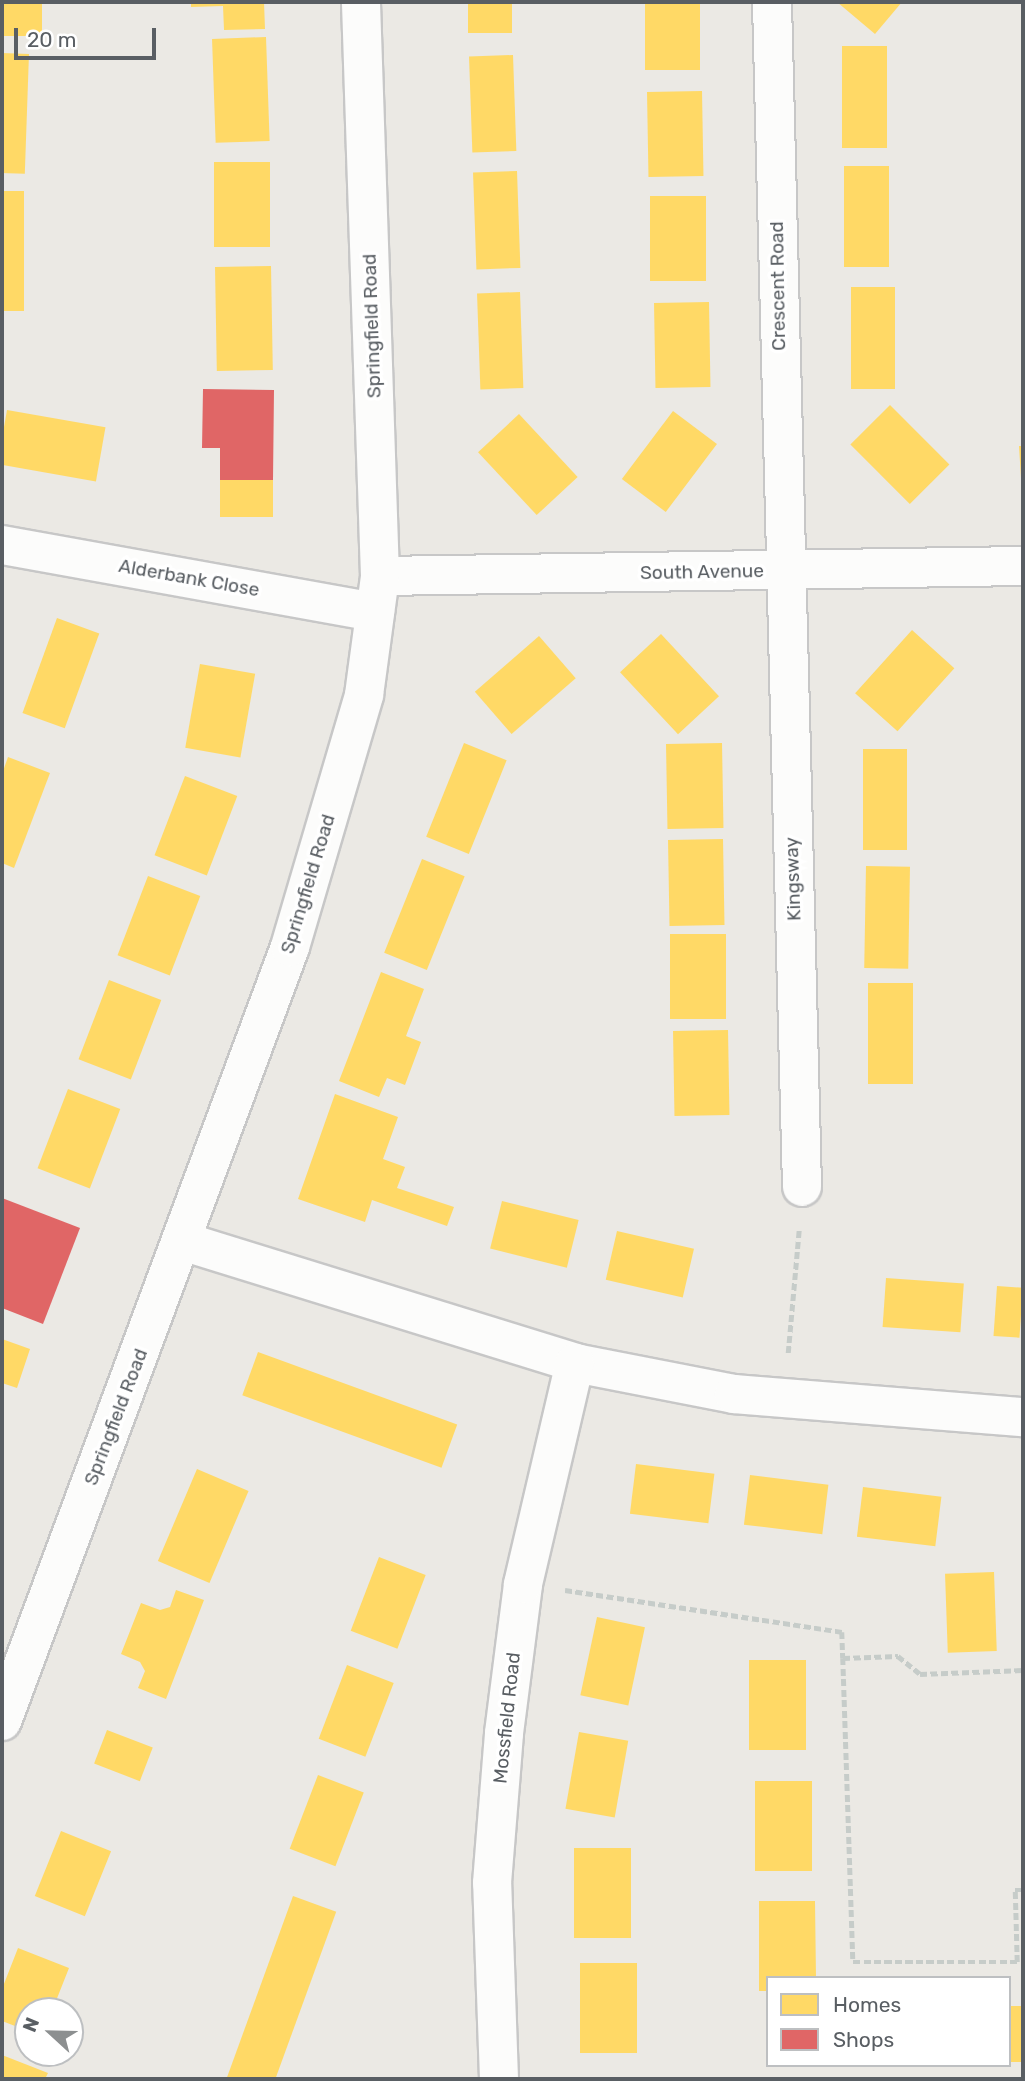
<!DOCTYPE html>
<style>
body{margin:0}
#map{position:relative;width:1025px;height:2081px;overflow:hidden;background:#ebe9e4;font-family:Rubik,sans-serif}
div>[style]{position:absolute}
.homes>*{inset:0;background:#ffd966;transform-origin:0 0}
.shops>*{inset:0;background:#e06666}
.path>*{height:4.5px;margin-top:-2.25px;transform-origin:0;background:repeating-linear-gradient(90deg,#c6ccc9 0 7px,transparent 0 10.5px)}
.roads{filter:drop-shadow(2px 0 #c7c7c7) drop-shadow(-2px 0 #c7c7c7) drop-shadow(0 2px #c7c7c7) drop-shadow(0 -2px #c7c7c7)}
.minor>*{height:38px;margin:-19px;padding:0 19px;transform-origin:19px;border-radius:19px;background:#fcfcfb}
span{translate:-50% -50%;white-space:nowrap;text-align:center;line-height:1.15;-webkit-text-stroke:7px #fff;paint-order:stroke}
.street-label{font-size:19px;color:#595e63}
.frame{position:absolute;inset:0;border:4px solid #595e63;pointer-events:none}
.legend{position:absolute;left:766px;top:1976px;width:245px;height:91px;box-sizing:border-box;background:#fff;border:2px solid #bdbfc1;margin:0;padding:9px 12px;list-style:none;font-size:21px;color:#595e63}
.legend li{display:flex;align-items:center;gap:14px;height:35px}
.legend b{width:35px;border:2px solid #bdbfc1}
.north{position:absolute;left:14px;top:1997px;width:70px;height:70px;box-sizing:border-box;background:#fff;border:2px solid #bdbfc1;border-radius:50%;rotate:292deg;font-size:19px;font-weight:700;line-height:28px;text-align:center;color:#595e63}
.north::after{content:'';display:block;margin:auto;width:24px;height:32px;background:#8c8f90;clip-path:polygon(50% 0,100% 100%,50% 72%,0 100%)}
.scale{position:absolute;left:14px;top:28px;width:142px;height:32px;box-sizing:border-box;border:4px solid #595e63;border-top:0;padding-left:9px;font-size:21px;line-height:24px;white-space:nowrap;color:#595e63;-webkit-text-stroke:5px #fff;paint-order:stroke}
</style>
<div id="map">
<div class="homes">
<div style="left:2px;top:2px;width:40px;height:34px"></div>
<div style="clip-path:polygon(191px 2px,264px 2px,265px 29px,224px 30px,223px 6px,191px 7px)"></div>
<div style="left:468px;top:2px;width:44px;height:31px"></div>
<div style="left:645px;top:2px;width:55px;height:68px"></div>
<div style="clip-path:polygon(837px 2px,902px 2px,875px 34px)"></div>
<div style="left:266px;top:37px;width:104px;height:54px;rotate:88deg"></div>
<div style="left:842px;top:46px;width:45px;height:102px"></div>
<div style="left:2px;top:53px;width:27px;height:120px;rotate:2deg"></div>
<div style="left:513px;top:55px;width:96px;height:44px;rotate:88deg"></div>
<div style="left:702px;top:91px;width:85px;height:55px;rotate:89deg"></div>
<div style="left:214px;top:162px;width:56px;height:85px"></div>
<div style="left:844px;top:166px;width:45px;height:101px"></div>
<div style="left:517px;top:171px;width:97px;height:44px;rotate:88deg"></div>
<div style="left:2px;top:191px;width:22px;height:120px"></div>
<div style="left:706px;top:196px;width:85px;height:56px;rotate:90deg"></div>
<div style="left:271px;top:266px;width:104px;height:56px;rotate:89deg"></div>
<div style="left:851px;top:287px;width:44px;height:102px"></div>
<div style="left:520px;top:292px;width:96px;height:43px;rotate:88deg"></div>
<div style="left:709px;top:302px;width:85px;height:55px;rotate:89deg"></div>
<div style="left:890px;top:405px;width:84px;height:56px;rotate:45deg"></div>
<div style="left:7px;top:410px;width:100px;height:55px;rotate:10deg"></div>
<div style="left:673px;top:411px;width:55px;height:85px;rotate:37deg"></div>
<div style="left:519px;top:414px;width:86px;height:56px;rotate:47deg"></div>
<div style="clip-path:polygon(1019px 446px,1023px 446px,1023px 478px,1021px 478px)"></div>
<div style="left:220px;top:480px;width:53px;height:37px"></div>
<div style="left:57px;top:618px;width:45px;height:101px;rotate:20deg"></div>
<div style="left:912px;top:630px;width:57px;height:85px;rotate:42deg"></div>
<div style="left:661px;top:634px;width:85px;height:56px;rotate:47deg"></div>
<div style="left:539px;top:636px;width:56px;height:85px;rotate:49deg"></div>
<div style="left:200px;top:664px;width:56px;height:85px;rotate:10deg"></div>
<div style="left:464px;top:743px;width:46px;height:101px;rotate:22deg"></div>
<div style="left:722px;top:743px;width:85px;height:56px;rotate:89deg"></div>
<div style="left:863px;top:749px;width:44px;height:101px"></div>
<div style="clip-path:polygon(8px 757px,50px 773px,14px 868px,2px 863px,2px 774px)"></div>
<div style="left:185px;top:776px;width:56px;height:85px;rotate:21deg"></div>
<div style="left:723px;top:839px;width:86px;height:55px;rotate:89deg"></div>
<div style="left:422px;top:859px;width:46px;height:101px;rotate:22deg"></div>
<div style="left:866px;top:866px;width:44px;height:102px;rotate:1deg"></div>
<div style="left:148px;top:876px;width:56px;height:85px;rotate:21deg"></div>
<div style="left:726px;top:934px;width:85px;height:56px;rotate:90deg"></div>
<div style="clip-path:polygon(381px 972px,424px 989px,406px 1036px,421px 1042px,405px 1085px,387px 1078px,379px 1097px,339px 1081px)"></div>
<div style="left:109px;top:980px;width:56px;height:85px;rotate:21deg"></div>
<div style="left:868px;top:983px;width:45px;height:101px"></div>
<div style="left:728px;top:1030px;width:85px;height:55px;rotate:89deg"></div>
<div style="left:68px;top:1089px;width:56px;height:85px;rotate:21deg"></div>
<div style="clip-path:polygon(335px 1094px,398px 1117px,383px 1159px,405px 1167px,397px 1188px,454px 1207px,447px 1226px,372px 1200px,365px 1222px,298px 1199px)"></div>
<div style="left:502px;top:1201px;width:79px;height:49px;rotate:14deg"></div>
<div style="left:617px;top:1231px;width:79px;height:50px;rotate:13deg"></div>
<div style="left:886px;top:1278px;width:78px;height:49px;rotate:4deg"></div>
<div style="left:997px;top:1286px;width:26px;height:50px;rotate:4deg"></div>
<div style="clip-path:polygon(2px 1339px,30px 1349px,17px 1388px,2px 1383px)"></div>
<div style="left:258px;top:1352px;width:212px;height:46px;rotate:20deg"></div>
<div style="left:636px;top:1464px;width:79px;height:50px;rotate:7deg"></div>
<div style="left:197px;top:1469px;width:56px;height:100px;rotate:23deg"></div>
<div style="left:750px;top:1475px;width:79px;height:50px;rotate:7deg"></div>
<div style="left:863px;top:1487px;width:79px;height:50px;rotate:7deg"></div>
<div style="left:379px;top:1557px;width:50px;height:79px;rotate:21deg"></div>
<div style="left:994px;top:1572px;width:79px;height:49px;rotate:88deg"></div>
<div style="clip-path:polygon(176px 1590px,204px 1600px,166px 1699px,138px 1688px,145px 1671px,140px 1662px,121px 1654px,141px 1603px,160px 1610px,170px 1607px)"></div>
<div style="left:597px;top:1617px;width:49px;height:80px;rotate:12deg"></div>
<div style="left:749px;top:1660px;width:57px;height:90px"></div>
<div style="left:347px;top:1665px;width:50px;height:79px;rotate:21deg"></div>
<div style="left:107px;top:1730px;width:49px;height:36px;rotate:21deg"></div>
<div style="left:579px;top:1732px;width:50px;height:78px;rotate:10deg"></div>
<div style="left:318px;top:1775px;width:49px;height:79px;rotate:21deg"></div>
<div style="left:755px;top:1781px;width:57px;height:90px"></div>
<div style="left:61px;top:1831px;width:54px;height:70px;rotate:22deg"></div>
<div style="left:574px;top:1848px;width:57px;height:90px"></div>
<div style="left:293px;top:1896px;width:46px;height:196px;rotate:20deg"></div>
<div style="clip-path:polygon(759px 1901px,815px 1901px,816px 1978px,768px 1978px,768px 1991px,759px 1991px)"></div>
<div style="clip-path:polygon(18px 1948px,69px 1968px,52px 2011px,28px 2011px,28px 2031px,2px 2021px,2px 1989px)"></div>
<div style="left:637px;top:1963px;width:90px;height:57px;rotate:90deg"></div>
<div style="left:1009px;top:2006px;width:14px;height:56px"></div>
<div style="clip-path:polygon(2px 2055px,48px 2073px,45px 2079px,2px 2079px)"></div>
</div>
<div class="shops">
<div style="clip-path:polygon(203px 389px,274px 390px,273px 480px,220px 480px,220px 448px,202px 448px)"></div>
<div style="clip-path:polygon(2px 1198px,80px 1228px,43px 1324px,2px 1308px)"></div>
</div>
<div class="path">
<div style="left:788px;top:1353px;width:124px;rotate:-84.9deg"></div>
<div style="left:565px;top:1590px;width:280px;rotate:8.6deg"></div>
<div style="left:842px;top:1632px;width:26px;rotate:88deg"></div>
<div style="left:843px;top:1658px;width:55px;rotate:-2.1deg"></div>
<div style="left:898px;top:1656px;width:28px;rotate:39deg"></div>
<div style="left:920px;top:1674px;width:103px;rotate:-2.2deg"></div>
<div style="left:843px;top:1658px;width:304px;rotate:88.1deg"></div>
<div style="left:853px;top:1962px;width:164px"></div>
<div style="left:1017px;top:1962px;width:72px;rotate:-91.6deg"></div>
<div style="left:1015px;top:1890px;width:8px"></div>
</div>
<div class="roads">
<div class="minor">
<div style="left:772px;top:2px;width:1185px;rotate:88.55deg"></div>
<div style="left:2px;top:545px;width:379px;rotate:10.2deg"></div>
<div style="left:380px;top:576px;width:643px;rotate:-0.89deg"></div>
<div style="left:182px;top:1241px;width:412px;rotate:17.2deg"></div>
<div style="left:575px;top:1363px;width:162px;rotate:11deg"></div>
<div style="left:734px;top:1394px;width:290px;rotate:4.6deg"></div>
<div style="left:2px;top:1721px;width:826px;rotate:-69.59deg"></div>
<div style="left:290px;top:947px;width:263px;rotate:-73.6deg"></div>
<div style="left:364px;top:695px;width:120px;rotate:-82.3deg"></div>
<div style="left:380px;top:576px;width:574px;rotate:-91.9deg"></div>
<div style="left:499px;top:2079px;width:196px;rotate:-92deg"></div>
<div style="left:492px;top:1883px;width:150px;rotate:-85.4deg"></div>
<div style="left:504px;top:1733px;width:150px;rotate:-82.7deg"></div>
<div style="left:523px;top:1584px;width:227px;rotate:-76.8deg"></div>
</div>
</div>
<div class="street-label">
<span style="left:778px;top:286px;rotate:-91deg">Crescent Road</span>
<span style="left:372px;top:326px;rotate:-92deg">Springfield Road</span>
<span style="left:702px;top:572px;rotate:-1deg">South Avenue</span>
<span style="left:189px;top:578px;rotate:10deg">Alderbank Close</span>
<span style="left:793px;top:879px;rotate:-92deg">Kingsway</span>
<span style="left:308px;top:884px;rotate:-73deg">Springfield Road</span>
<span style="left:116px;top:1417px;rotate:-69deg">Springfield Road</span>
<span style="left:507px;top:1718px;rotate:-84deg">Mossfield Road</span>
</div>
<div class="frame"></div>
<ul class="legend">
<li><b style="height:19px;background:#ffd966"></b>Homes</li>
<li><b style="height:19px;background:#e06666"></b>Shops</li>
</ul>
<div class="north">N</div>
<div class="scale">20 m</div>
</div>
